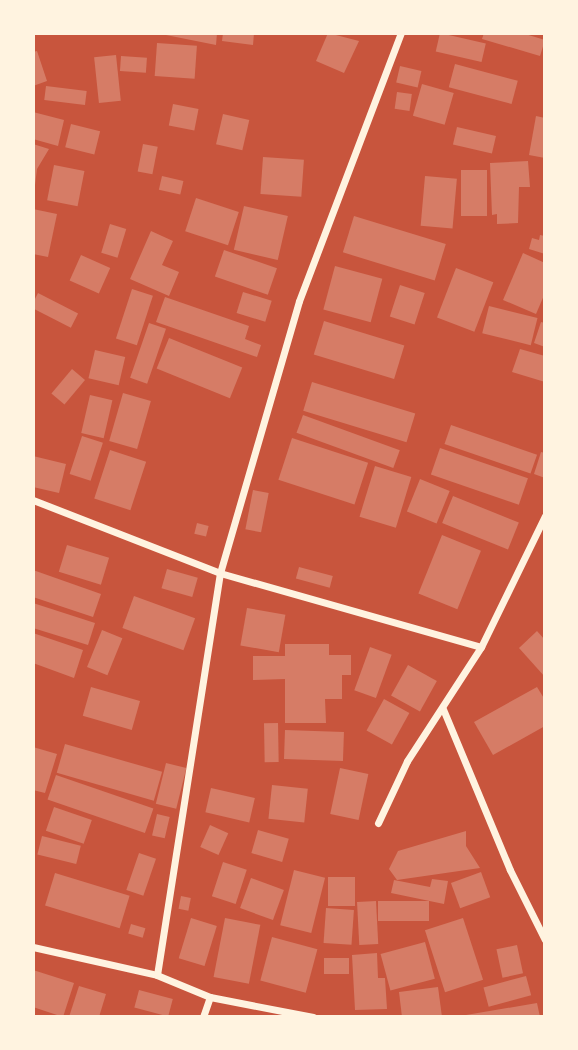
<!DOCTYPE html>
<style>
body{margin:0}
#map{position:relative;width:578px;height:1050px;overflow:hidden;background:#c8553d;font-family:"DejaVu Sans",sans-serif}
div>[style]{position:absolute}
.building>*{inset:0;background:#d67c66;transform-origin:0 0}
.minor>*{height:7px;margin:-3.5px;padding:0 3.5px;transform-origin:3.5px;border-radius:3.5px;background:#fff3e0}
span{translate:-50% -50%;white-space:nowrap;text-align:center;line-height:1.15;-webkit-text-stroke:7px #fff3e0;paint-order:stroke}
.frame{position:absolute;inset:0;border:35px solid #fff3e0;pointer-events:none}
</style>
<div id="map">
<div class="building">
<div style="clip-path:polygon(156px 33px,217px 33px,216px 45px)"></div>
<div style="clip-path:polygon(223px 33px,254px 33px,253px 45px,222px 41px)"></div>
<div style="clip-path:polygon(328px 33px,359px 41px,344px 73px,316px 61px)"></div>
<div style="left:440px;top:33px;width:47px;height:19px;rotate:13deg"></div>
<div style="clip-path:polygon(484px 33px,522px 33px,545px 40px,540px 56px,482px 39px)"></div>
<div style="left:157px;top:43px;width:40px;height:33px;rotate:4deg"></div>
<div style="clip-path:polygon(37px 51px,47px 81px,33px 86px,33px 52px)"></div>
<div style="left:116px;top:55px;width:46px;height:22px;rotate:84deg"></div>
<div style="left:121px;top:56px;width:26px;height:15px;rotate:4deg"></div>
<div style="left:455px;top:64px;width:65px;height:24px;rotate:15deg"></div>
<div style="left:400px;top:66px;width:22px;height:17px;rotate:13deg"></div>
<div style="left:422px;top:84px;width:33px;height:33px;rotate:16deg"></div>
<div style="left:46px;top:86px;width:41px;height:14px;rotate:7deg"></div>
<div style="left:397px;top:92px;width:15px;height:17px;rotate:8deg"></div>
<div style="left:173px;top:104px;width:26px;height:22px;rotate:11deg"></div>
<div style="clip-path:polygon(33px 112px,64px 120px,58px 146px,33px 139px)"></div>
<div style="left:223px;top:114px;width:27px;height:31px;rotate:13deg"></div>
<div style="clip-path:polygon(536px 116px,545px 118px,545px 158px,529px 155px)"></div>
<div style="left:71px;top:124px;width:30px;height:24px;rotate:14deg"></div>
<div style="left:457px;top:127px;width:40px;height:18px;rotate:13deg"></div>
<div style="clip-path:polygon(33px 144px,49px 149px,37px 169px,35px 185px)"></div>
<div style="left:143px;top:144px;width:15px;height:28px;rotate:11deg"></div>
<div style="left:263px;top:157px;width:41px;height:37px;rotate:4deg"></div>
<div style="clip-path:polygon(528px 161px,530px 187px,519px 187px,518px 223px,497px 224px,497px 214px,492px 215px,490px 163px)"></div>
<div style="left:54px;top:165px;width:31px;height:36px;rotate:11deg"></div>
<div style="left:461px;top:170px;width:26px;height:46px"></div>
<div style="left:162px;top:176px;width:22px;height:14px;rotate:13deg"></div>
<div style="left:425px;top:176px;width:32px;height:50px;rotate:5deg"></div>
<div style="left:196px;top:198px;width:45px;height:35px;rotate:18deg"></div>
<div style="left:244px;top:206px;width:45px;height:45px;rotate:13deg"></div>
<div style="clip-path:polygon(33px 209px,57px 214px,48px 257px,33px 254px)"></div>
<div style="left:354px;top:216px;width:96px;height:38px;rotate:17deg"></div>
<div style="left:110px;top:224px;width:17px;height:30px;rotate:17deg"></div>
<div style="clip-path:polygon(151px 231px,173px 241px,162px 265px,179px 272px,169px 296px,130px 279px)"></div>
<div style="clip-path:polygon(540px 235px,545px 236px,545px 254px,529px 249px,532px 238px,539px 240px)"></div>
<div style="left:224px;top:250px;width:56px;height:28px;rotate:19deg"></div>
<div style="clip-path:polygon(523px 253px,545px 263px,545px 293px,536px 314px,503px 300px)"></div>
<div style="left:81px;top:255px;width:32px;height:28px;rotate:24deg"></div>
<div style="left:335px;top:266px;width:49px;height:45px;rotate:15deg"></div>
<div style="left:456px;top:268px;width:40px;height:53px;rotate:21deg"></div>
<div style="left:400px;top:285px;width:26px;height:33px;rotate:18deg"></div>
<div style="left:132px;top:289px;width:22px;height:52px;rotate:18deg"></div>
<div style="left:243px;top:292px;width:30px;height:22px;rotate:17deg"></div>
<div style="left:38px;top:293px;width:45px;height:16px;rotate:27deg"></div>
<div style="clip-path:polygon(165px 297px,249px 326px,245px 339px,261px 345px,257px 357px,156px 322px)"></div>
<div style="left:489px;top:306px;width:50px;height:28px;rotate:14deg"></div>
<div style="left:324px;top:321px;width:84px;height:35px;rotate:17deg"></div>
<div style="clip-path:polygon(541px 322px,545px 323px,545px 347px,534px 343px)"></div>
<div style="left:149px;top:323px;width:18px;height:58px;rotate:19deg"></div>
<div style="left:169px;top:338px;width:79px;height:33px;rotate:22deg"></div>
<div style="clip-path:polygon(520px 349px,545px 356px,545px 382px,512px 372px)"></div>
<div style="left:95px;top:350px;width:31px;height:29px;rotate:13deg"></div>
<div style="left:72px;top:369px;width:17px;height:32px;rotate:40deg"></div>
<div style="left:312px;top:382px;width:108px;height:30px;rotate:17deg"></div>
<div style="left:123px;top:393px;width:29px;height:50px;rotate:16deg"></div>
<div style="left:90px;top:395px;width:23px;height:39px;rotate:13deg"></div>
<div style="left:303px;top:415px;width:103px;height:19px;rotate:20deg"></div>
<div style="left:451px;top:425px;width:91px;height:20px;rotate:19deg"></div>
<div style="left:82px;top:436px;width:22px;height:40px;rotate:18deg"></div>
<div style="left:292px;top:438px;width:80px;height:44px;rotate:18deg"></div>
<div style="left:440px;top:448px;width:93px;height:28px;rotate:19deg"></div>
<div style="left:110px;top:450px;width:38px;height:51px;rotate:18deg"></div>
<div style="clip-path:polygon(541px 452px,545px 453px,545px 478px,534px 474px)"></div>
<div style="clip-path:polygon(33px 456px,66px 464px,59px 493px,33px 487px)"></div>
<div style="left:375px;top:466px;width:38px;height:53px;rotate:17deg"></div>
<div style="left:420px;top:479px;width:32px;height:35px;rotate:22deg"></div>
<div style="left:253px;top:490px;width:16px;height:40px;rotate:11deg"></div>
<div style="left:453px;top:496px;width:71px;height:29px;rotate:22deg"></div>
<div style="left:197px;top:523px;width:12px;height:11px;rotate:14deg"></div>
<div style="left:442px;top:535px;width:42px;height:63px;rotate:22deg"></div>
<div style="left:67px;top:545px;width:44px;height:28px;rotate:17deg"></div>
<div style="left:299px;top:567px;width:35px;height:12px;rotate:15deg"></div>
<div style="left:167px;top:569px;width:32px;height:20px;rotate:16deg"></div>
<div style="clip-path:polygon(33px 570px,101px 594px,93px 617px,33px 597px)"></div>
<div style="left:134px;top:596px;width:65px;height:34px;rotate:20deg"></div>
<div style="clip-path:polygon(33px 603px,95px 623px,88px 645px,33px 628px)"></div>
<div style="left:247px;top:608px;width:39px;height:38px;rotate:10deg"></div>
<div style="left:102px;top:630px;width:22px;height:40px;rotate:22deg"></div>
<div style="clip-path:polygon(537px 631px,545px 640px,545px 677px,519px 648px)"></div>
<div style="clip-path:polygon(33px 633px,83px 650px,74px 678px,33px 663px)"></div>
<div style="clip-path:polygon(285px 644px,329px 644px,329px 655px,351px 655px,351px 675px,342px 675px,342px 699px,325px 699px,326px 723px,285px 723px,285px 679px,253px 680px,253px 656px,285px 656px)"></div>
<div style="left:370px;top:647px;width:23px;height:46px;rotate:20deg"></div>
<div style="left:408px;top:665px;width:33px;height:35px;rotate:29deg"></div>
<div style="left:91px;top:687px;width:51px;height:30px;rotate:16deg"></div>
<div style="clip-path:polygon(537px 687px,545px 700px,545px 726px,493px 755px,474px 722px)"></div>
<div style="left:384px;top:699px;width:29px;height:36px;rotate:29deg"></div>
<div style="left:278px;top:723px;width:39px;height:14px;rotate:89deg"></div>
<div style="left:285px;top:730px;width:59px;height:29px;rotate:2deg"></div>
<div style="left:65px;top:744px;width:101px;height:30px;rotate:16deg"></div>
<div style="clip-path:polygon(33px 747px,57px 754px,45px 793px,33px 790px)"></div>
<div style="left:166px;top:763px;width:21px;height:42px;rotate:14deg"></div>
<div style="left:340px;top:768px;width:29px;height:47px;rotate:12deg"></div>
<div style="left:56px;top:775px;width:103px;height:26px;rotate:19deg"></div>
<div style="left:272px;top:785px;width:36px;height:34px;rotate:6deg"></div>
<div style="left:211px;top:788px;width:45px;height:25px;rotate:13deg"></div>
<div style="left:54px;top:807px;width:40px;height:25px;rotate:19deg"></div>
<div style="left:157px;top:814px;width:13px;height:22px;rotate:13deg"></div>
<div style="left:210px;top:825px;width:20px;height:24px;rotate:24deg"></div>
<div style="left:258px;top:830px;width:32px;height:24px;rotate:16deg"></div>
<div style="clip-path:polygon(466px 831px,466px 846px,480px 868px,397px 880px,389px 869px,398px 851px)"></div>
<div style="left:42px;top:836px;width:40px;height:19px;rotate:14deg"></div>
<div style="left:139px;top:853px;width:18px;height:39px;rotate:19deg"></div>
<div style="left:223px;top:862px;width:25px;height:36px;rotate:18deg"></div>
<div style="left:294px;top:870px;width:32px;height:57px;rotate:14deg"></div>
<div style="left:481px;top:872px;width:27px;height:32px;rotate:70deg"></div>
<div style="left:55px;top:873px;width:78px;height:34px;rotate:17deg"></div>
<div style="left:328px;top:877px;width:27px;height:29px"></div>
<div style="left:251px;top:878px;width:35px;height:32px;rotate:20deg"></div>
<div style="clip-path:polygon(432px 879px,448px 881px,444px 904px,391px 893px,394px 880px,430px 887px)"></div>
<div style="left:181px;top:896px;width:10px;height:13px;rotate:11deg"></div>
<div style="left:376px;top:901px;width:43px;height:19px;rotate:87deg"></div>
<div style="left:429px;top:901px;width:20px;height:51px;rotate:90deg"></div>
<div style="left:326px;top:908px;width:28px;height:35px;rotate:4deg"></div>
<div style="left:191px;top:918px;width:27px;height:42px;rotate:17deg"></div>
<div style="left:225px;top:918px;width:36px;height:60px;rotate:11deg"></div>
<div style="left:463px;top:918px;width:65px;height:40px;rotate:72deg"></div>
<div style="left:131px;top:924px;width:15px;height:10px;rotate:16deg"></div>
<div style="left:272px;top:937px;width:47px;height:45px;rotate:15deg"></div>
<div style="left:425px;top:942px;width:38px;height:46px;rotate:75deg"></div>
<div style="left:517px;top:945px;width:29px;height:21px;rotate:78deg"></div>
<div style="clip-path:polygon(377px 953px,378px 978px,385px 978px,387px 1009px,355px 1010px,352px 955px)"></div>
<div style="left:324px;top:958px;width:25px;height:16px"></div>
<div style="clip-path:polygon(33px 970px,74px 983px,63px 1017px,33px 1007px)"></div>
<div style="left:526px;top:976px;width:20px;height:44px;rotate:75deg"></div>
<div style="clip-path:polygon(79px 986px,106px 994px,99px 1017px,69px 1017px)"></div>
<div style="clip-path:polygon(438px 987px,442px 1017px,402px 1017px,399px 992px)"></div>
<div style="left:139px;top:990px;width:35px;height:18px;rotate:15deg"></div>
<div style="clip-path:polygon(537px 1003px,540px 1017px,466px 1017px,466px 1015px)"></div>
</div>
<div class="minor">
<div style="left:33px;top:500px;width:201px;rotate:21.3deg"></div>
<div style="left:220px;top:573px;width:271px;rotate:15.8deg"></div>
<div style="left:443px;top:709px;width:174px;rotate:67.4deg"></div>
<div style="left:510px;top:870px;width:78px;rotate:63.4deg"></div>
<div style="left:378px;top:823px;width:68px;rotate:-64.9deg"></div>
<div style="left:407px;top:761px;width:136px;rotate:-57deg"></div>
<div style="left:481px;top:647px;width:146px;rotate:-64deg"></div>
<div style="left:33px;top:947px;width:127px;rotate:12.7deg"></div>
<div style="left:210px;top:997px;width:105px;rotate:11deg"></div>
<div style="left:203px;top:1017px;width:21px;rotate:-71deg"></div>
<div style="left:210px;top:997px;width:57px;rotate:-157.5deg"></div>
<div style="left:157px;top:975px;width:407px;rotate:-81.1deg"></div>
<div style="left:220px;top:573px;width:283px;rotate:-73.8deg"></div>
<div style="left:299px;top:301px;width:287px;rotate:-69.2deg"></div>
</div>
<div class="frame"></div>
</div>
